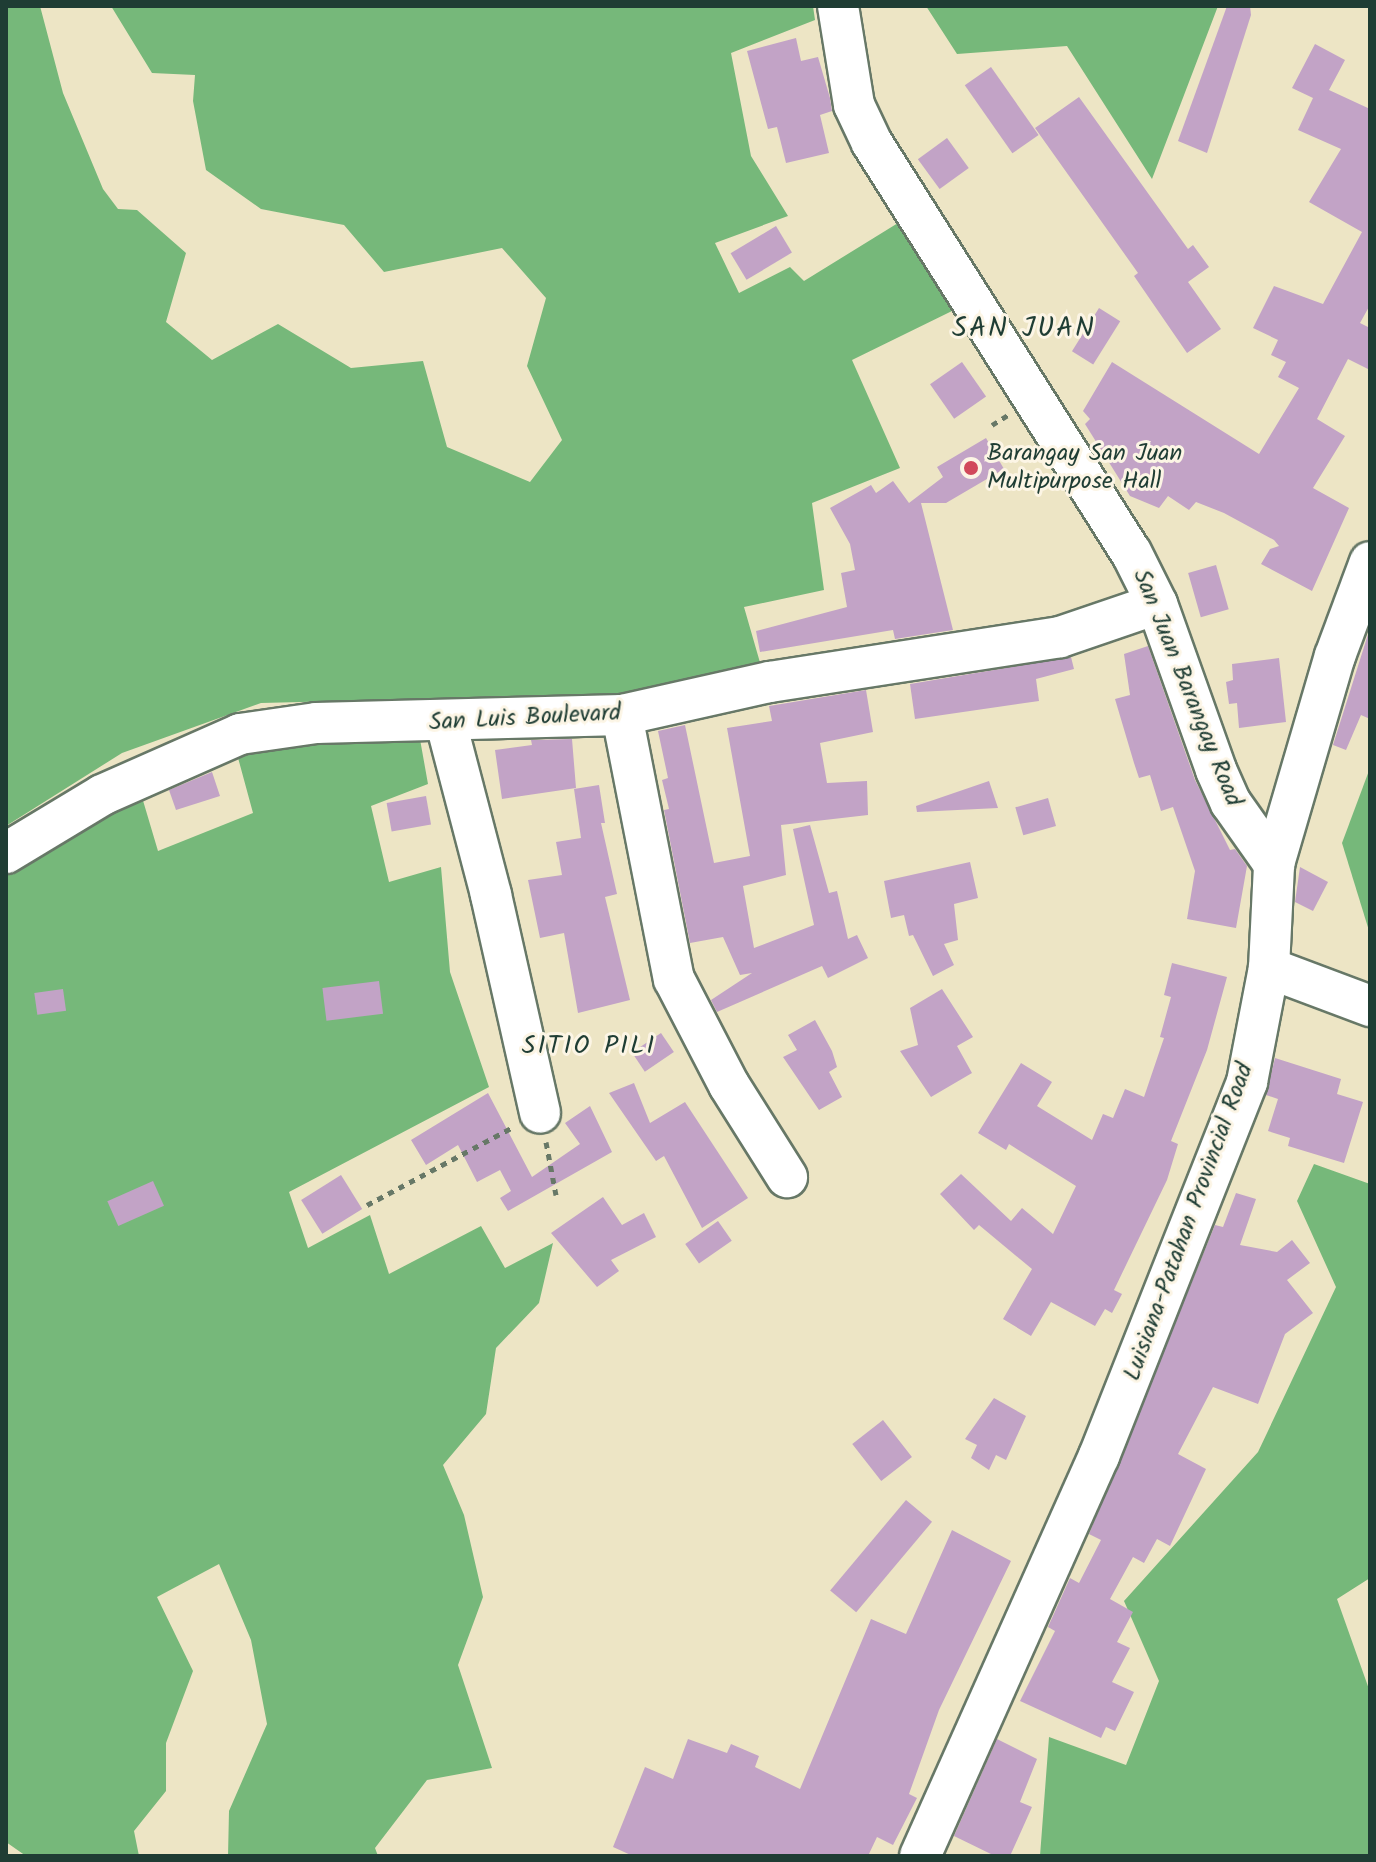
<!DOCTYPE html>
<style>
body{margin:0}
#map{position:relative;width:1376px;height:1862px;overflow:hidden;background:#ede5c5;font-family:Kalam,sans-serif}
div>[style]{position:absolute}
.forest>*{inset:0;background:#76b87a}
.building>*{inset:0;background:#c2a3c6;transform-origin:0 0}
.path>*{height:5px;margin-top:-2.5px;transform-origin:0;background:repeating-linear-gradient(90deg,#677867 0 6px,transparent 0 12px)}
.roads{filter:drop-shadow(2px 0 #677867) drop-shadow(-2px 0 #677867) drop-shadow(0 2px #677867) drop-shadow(0 -2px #677867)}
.minor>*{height:40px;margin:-20px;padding:0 20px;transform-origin:20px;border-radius:20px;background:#fff}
.dots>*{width:22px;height:22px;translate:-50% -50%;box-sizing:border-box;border:4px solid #fcf5e5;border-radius:50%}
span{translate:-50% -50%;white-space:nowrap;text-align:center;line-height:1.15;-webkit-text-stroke:6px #fcf5e5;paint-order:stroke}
.poi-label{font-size:24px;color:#1f3d34}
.left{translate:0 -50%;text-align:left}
.street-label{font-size:24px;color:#1f3d34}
.neighbourhood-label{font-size:26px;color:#1f3d34;letter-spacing:2px}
.quarter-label{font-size:28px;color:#1f3d34;letter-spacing:2px}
.frame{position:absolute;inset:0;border:8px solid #1f3d34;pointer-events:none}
</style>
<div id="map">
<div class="forest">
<div style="clip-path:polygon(6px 6px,40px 6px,63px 93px,103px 189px,118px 209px,137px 210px,186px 253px,166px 322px,212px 360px,278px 324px,351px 368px,423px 361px,447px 447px,530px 482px,562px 440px,527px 366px,546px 298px,502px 248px,384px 272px,344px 225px,261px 209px,206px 170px,193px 101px,195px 75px,152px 73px,111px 6px,813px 6px,815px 20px,731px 53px,751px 156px,788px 216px,715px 243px,739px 293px,790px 267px,804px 281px,898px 223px,952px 311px,852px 360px,900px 468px,812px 503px,824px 590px,744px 607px,761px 666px,614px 694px,261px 703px,122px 753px,6px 826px)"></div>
<div style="clip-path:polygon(926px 6px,1218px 6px,1152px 179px,1067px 46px,957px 54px)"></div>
<div style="clip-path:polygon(418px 728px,428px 784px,371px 806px,389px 882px,441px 867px,450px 972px,489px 1087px,289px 1192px,308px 1248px,370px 1215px,389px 1274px,481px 1226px,505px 1268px,553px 1243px,539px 1303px,496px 1348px,486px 1414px,443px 1465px,464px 1515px,483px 1597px,458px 1665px,492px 1768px,427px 1780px,375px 1848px,378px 1856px,228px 1856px,229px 1811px,267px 1724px,251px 1640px,219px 1564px,157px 1597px,193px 1671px,166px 1743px,166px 1791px,134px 1831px,139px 1856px,26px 1856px,6px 1842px,6px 863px,136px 777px,158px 851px,253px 813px,234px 743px)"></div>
<div style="clip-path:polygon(1370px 768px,1370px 934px,1342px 843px)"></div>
<div style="clip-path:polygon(1314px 1164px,1370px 1184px,1370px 1578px,1337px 1599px,1370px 1692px,1370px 1856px,1040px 1856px,1049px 1737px,1126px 1765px,1159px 1681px,1124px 1601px,1258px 1452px,1336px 1287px,1297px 1201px)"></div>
</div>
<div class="building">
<div style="clip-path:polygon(1227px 6px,1250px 6px,1251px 15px,1207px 153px,1178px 141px)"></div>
<div style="clip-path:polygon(796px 38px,801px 61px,818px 57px,830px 98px,832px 111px,820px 115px,829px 153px,786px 163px,777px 127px,768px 129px,747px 51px)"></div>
<div style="clip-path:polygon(1315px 44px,1345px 60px,1329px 90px,1370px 109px,1370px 305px,1360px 323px,1370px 328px,1370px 370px,1348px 359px,1317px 419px,1345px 436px,1313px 488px,1349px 508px,1312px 591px,1261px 564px,1270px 549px,1279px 546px,1274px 540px,1224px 513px,1196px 502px,1189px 510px,1168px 496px,1159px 508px,1130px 496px,1085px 424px,1090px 419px,1083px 411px,1112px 362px,1259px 454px,1299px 388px,1278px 377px,1286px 362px,1271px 355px,1278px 340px,1253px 328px,1274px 286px,1323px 304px,1362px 232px,1309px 202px,1341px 149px,1298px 130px,1313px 98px,1292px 88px)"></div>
<div style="left:991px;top:67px;width:83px;height:32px;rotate:55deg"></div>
<div style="clip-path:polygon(1079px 97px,1188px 249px,1193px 245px,1209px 267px,1188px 282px,1221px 329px,1187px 353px,1134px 276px,1138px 273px,1035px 128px)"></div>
<div style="left:947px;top:138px;width:37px;height:36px;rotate:54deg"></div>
<div style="left:776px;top:226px;width:31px;height:53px;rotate:59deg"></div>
<div style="left:1099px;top:308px;width:25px;height:51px;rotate:32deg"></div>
<div style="left:962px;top:362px;width:42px;height:39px;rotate:55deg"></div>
<div style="clip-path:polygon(986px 438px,1004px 469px,946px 503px,921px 503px,953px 630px,895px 639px,893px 630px,760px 652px,756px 631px,847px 607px,841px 573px,855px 570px,850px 544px,830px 508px,871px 485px,876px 493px,893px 481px,909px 503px,943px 477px,937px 467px)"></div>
<div style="left:1216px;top:565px;width:46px;height:29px;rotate:74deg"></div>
<div style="clip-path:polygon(1370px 628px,1370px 719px,1361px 715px,1346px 750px,1333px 745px)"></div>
<div style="clip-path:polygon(1148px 646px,1195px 780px,1230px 850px,1235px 849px,1247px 866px,1236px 928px,1187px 919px,1195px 871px,1173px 807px,1161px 811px,1150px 775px,1139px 778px,1134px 763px,1115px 699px,1130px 695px,1124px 654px)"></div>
<div style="clip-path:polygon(1071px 657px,1074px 669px,1036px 679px,1039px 701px,915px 719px,910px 684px)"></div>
<div style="clip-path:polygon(1279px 658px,1286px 722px,1239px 728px,1237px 703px,1229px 704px,1226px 682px,1233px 680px,1232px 664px)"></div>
<div style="clip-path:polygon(866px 690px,873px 732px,820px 743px,827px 783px,867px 781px,868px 815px,781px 825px,786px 875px,743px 886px,754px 948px,814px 925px,793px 829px,810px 825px,829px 893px,837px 891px,848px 939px,857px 935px,868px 958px,828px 978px,822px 966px,717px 1012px,711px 1000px,752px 973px,740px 975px,723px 937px,690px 943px,664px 810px,669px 809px,662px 780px,668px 778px,658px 731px,685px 725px,714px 863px,750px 856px,727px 728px,772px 721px,769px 706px)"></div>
<div style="clip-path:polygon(572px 739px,576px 788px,502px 799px,495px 750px,532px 745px,531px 740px)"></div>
<div style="clip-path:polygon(212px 772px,220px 796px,176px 810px,169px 790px)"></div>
<div style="clip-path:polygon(989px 781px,998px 808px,917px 812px,916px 806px)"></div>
<div style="clip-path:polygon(599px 785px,605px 823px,601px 823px,617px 894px,605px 897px,630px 1000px,578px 1013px,564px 933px,540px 938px,528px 880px,562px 875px,556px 842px,581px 838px,574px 789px)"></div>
<div style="left:426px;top:796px;width:29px;height:40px;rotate:80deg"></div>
<div style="left:1048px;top:798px;width:29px;height:34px;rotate:74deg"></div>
<div style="clip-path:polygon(970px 862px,978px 898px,954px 904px,958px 940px,944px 944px,954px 965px,933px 976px,913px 935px,909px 936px,904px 915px,891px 918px,884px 881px)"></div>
<div style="clip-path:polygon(1300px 867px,1328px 882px,1313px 911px,1295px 902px)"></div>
<div style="clip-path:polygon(1172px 963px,1227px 977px,1207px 1050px,1171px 1141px,1178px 1144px,1167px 1180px,1114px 1290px,1122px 1294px,1112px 1313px,1105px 1309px,1095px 1326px,1051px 1302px,1031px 1336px,1003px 1319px,1032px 1269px,979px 1225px,974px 1230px,940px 1194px,961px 1174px,1011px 1221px,1022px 1208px,1053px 1234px,1076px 1186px,1009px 1144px,1006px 1150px,978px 1133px,1021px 1063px,1052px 1082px,1037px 1106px,1092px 1140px,1103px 1114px,1113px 1118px,1125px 1089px,1144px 1097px,1164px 1038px,1160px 1037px,1171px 997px,1164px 995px)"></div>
<div style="left:379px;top:981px;width:33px;height:57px;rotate:83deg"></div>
<div style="left:63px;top:989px;width:22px;height:29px;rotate:82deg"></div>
<div style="clip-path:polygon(942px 989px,973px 1037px,957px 1046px,972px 1073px,931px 1097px,900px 1051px,918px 1045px,910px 1008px)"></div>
<div style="clip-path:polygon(815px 1020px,832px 1051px,837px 1067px,829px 1072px,842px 1097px,819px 1110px,783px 1057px,797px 1050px,788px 1035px)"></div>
<div style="left:661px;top:1033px;width:23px;height:35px;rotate:56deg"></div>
<div style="clip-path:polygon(1275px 1058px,1341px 1079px,1337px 1094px,1363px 1102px,1344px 1163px,1288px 1146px,1290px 1138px,1268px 1131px,1278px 1099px,1266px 1095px)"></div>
<div style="clip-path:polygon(634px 1083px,650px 1123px,685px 1102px,748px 1198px,702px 1228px,664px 1156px,656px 1161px,609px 1093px)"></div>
<div style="clip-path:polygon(488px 1093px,532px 1177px,580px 1144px,565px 1123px,590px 1106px,612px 1152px,508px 1211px,500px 1198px,511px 1191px,500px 1170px,477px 1182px,458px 1145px,426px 1165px,411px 1140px)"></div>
<div style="left:341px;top:1175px;width:40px;height:47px;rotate:58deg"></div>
<div style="left:153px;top:1181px;width:27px;height:50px;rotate:66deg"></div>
<div style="clip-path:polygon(1236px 1193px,1256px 1199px,1240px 1245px,1277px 1252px,1292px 1240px,1310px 1263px,1287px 1280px,1313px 1313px,1285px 1334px,1258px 1404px,1213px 1387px,1178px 1454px,1206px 1469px,1170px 1546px,1157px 1539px,1144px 1563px,1133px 1557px,1110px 1599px,1133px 1612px,1117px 1642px,1130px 1648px,1112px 1682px,1134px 1692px,1115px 1731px,1106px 1727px,1101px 1738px,1020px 1701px,1055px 1631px,1048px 1627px,1070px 1578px,1079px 1583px,1101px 1540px,1089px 1534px,1215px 1225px,1223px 1227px)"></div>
<div style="clip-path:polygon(603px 1197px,622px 1225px,644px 1213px,656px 1237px,611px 1260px,619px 1271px,597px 1287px,551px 1233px)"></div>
<div style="left:718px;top:1221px;width:24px;height:40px;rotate:55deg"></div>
<div style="clip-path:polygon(994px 1398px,1026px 1416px,1006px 1460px,996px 1455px,989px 1470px,971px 1458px,977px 1445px,965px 1439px)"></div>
<div style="left:883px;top:1420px;width:47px;height:39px;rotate:52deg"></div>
<div style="left:906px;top:1500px;width:34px;height:118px;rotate:40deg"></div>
<div style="clip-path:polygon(952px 1530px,1011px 1561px,939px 1710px,909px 1794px,917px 1798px,893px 1845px,877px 1837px,868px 1856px,633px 1856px,613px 1847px,645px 1767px,673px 1779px,688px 1739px,727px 1753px,731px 1744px,759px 1756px,755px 1767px,800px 1789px,871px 1619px,906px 1634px)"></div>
<div style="clip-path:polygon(997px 1739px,1037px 1759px,1020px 1802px,1032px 1807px,1010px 1856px,995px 1856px,954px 1836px)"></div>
</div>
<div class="path">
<div style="left:992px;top:425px;width:19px;rotate:-32deg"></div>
<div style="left:546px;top:1142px;width:54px;rotate:79.3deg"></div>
<div style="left:367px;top:1205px;width:163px;rotate:-28.1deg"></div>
</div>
<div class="roads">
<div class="minor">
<div style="left:838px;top:6px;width:100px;rotate:80.8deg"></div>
<div style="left:854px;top:105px;width:42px;rotate:64.7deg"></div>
<div style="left:872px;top:143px;width:484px;rotate:57.7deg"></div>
<div style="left:1131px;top:552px;width:58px;rotate:63.4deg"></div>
<div style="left:1157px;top:604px;width:176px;rotate:70.4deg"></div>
<div style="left:1216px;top:770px;width:36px;rotate:66deg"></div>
<div style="left:1231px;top:803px;width:75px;rotate:54.8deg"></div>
<div style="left:622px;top:715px;width:269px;rotate:78.9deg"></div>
<div style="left:674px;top:979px;width:119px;rotate:62.6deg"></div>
<div style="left:729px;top:1085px;width:109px;rotate:57.8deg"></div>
<div style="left:446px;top:723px;width:178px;rotate:75.3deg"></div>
<div style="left:491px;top:895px;width:223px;rotate:77.3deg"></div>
<div style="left:6px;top:853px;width:112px;rotate:-31.1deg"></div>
<div style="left:102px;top:795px;width:151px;rotate:-23.8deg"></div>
<div style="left:240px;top:734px;width:77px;rotate:-8.2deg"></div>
<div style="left:316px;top:723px;width:306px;rotate:-1.5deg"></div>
<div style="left:622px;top:715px;width:152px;rotate:-12.6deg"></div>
<div style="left:770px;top:682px;width:293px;rotate:-8.8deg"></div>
<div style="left:1060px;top:637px;width:102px;rotate:-18.8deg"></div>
<div style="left:1269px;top:968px;width:108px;rotate:20.6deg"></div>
<div style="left:920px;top:1856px;width:438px;rotate:-65.9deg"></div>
<div style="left:1099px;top:1456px;width:402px;rotate:-68.4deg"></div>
<div style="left:1247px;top:1082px;width:116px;rotate:-79.1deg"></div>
<div style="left:1269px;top:968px;width:104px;rotate:-87.2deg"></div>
<div style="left:1274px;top:864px;width:217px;rotate:-73.7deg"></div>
<div style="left:1335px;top:656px;width:100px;rotate:-69.6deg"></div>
</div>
</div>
<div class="dots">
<div style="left:971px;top:468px;background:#d1495b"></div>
</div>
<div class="poi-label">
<span class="left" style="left:987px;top:468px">Barangay San Juan<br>Multipurpose Hall</span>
</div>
<div class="street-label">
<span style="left:1187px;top:688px;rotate:68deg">San Juan Barangay Road</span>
<span style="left:525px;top:718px;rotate:-3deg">San Luis Boulevard</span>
<span style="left:1189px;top:1222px;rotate:-70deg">Luisiana-Patahan Provincial Road</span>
</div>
<div class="neighbourhood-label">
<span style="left:589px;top:1047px">SITIO PILI</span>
</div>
<div class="quarter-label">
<span style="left:1024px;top:329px">SAN JUAN</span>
</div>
<div class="frame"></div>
</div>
